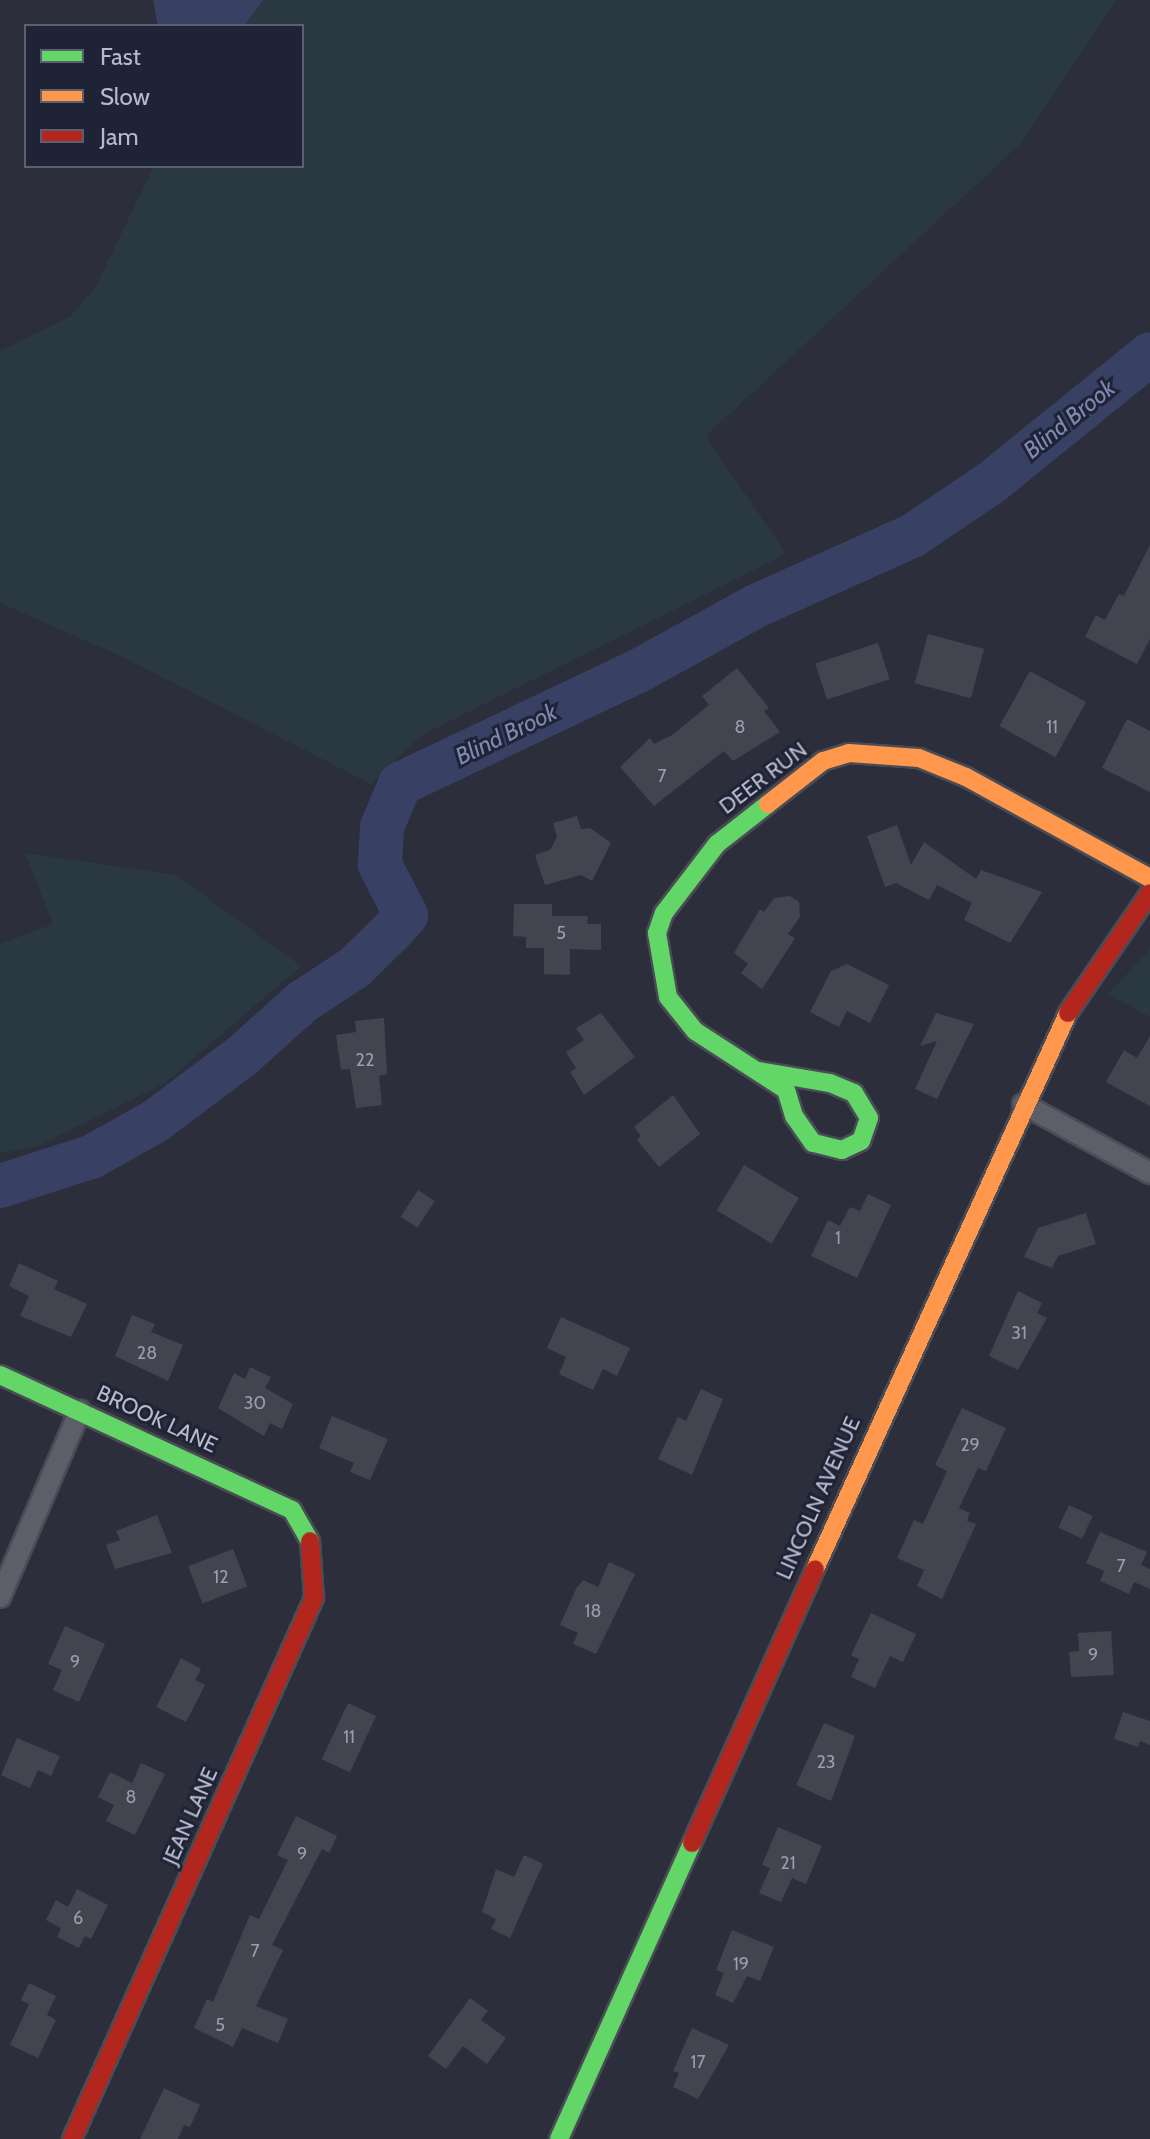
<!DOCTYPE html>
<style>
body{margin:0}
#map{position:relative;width:1150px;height:2139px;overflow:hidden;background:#2c2f3b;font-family:Cabin,sans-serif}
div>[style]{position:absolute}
.green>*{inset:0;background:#293841}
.water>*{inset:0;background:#384164}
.river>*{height:44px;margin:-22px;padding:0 22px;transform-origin:22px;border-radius:22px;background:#384164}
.building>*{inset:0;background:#424550;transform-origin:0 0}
.roads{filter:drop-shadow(2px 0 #4a4c55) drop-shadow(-2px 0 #4a4c55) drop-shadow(0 2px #4a4c55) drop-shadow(0 -2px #4a4c55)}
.street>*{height:20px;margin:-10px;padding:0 10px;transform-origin:10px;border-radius:10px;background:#5c5e69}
.fast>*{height:18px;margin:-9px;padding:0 9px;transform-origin:9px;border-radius:9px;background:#63d668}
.slow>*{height:18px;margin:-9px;padding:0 9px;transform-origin:9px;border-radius:9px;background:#ff974d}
.jam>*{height:18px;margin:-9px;padding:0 9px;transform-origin:9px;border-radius:9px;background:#b3261e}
span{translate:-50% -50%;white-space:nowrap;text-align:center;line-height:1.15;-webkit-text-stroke:6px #1f2336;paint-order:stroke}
.number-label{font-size:18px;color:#9a9dac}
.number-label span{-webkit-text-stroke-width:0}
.street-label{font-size:22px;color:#b7bacb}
.water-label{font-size:24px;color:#7e89b2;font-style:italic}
.legend{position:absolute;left:24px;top:24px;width:280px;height:144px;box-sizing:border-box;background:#1f2336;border:2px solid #5c5f72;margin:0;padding:10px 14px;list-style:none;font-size:24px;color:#b7bacb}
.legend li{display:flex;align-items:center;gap:16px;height:40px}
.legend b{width:40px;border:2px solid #5c5f72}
</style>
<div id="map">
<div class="green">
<div style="clip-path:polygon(263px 0,1116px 0,1020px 144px,706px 436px,786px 554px,422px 735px,371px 784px,123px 657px,0 603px,0 351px,71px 316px,96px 286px,154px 166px,302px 166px,302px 26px,244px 26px)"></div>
<div style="clip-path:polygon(25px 853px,176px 875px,301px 966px,165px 1083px,34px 1148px,0 1153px,0 944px,53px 924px)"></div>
<div style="clip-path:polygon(1150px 949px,1150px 1017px,1108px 994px)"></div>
</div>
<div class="water">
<div style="clip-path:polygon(153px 0,263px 0,244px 26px,158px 26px)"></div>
</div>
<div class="river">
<div style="left:0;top:1186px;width:96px;rotate:-17.7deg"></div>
<div style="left:91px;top:1157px;width:72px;rotate:-29.1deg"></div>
<div style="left:154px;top:1122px;width:110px;rotate:-36.9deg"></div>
<div style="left:242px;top:1056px;width:81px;rotate:-42deg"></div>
<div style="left:302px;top:1002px;width:64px;rotate:-33.4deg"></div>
<div style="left:355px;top:967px;width:49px;rotate:-44.2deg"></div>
<div style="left:390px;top:933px;width:24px;rotate:-48deg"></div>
<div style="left:406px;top:915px;width:56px;rotate:-117.5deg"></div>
<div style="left:380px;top:865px;width:38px;rotate:-87deg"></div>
<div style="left:382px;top:827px;width:47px;rotate:-67.3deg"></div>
<div style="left:400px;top:784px;width:266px;rotate:-25.4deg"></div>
<div style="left:640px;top:670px;width:132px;rotate:-28.9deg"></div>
<div style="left:756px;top:606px;width:171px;rotate:-24.2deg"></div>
<div style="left:912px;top:536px;width:97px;rotate:-34deg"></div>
<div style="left:992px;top:482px;width:203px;rotate:-39deg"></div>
</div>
<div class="building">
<div style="clip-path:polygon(1150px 545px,1150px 639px,1137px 664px,1085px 637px,1096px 615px,1105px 620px,1119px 594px,1124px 596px)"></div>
<div style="left:928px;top:634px;width:58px;height:51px;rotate:15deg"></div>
<div style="left:878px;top:643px;width:38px;height:66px;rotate:72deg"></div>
<div style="clip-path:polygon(737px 668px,769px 708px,764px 711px,780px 732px,733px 761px,724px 751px,654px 806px,620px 767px,650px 738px,654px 744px,672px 735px,709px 705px,702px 696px)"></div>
<div style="left:1030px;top:671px;width:64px;height:63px;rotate:29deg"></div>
<div style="clip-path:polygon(1127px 719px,1150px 731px,1150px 792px,1102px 768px)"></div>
<div style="clip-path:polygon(577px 816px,581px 829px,590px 828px,611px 843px,592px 881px,581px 875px,545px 885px,535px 855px,550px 850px,557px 837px,553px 823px)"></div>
<div style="clip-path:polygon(897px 825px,911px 865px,924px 842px,976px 879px,981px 870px,1042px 892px,1010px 943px,964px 920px,972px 903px,937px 885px,929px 900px,896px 883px,885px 887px,867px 836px)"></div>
<div style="clip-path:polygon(790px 896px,799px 902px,800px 917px,788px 934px,795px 938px,762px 989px,741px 973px,748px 964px,734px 953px,760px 909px,764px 912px,774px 898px)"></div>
<div style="clip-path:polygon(514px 904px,552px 904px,552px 916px,588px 916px,587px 924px,601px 924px,601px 950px,570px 949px,570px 975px,544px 974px,544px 948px,526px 948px,526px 937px,513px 936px)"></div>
<div style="clip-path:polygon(847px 964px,889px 985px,870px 1023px,847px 1011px,839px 1027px,810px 1012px,831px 971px)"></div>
<div style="clip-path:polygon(601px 1013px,635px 1057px,584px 1095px,570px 1072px,576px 1068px,566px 1052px,584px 1040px,576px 1028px)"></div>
<div style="clip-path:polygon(936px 1013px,974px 1024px,937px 1099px,915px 1089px,937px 1041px,920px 1046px)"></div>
<div style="clip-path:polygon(384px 1018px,387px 1074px,379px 1076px,382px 1105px,356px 1108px,350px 1069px,341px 1070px,336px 1035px,356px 1032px,355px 1021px)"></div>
<div style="clip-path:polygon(1150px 1036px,1150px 1106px,1106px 1082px,1124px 1050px,1137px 1058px)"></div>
<div style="clip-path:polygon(673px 1095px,700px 1134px,659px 1167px,637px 1140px,641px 1136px,634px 1127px)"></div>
<div style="left:744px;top:1165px;width:64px;height:53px;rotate:31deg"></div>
<div style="left:418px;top:1190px;width:20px;height:32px;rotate:33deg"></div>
<div style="clip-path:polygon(868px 1194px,891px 1205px,857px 1278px,811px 1256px,828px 1220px,840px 1226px,850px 1207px,860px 1211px)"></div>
<div style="clip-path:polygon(1086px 1213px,1096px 1244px,1058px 1256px,1052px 1268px,1024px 1257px,1038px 1228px)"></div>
<div style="clip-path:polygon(19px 1263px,58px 1281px,54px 1289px,87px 1304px,71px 1337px,20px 1316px,29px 1296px,9px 1286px)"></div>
<div style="clip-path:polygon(1018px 1291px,1042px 1303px,1037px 1313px,1047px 1318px,1018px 1370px,989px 1356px)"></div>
<div style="clip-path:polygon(132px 1315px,155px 1324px,151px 1332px,183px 1345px,168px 1381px,115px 1356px)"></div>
<div style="clip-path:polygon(561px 1317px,630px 1348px,617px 1376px,603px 1369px,593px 1390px,559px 1374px,566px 1357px,547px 1348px)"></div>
<div style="clip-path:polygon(250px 1367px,271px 1377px,265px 1388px,293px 1404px,282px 1429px,270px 1423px,264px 1436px,218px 1408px,234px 1373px,245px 1379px)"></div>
<div style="clip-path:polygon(701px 1389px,723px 1399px,692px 1475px,658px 1459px,678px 1417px,686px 1421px)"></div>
<div style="clip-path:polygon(962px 1408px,1006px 1428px,986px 1471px,978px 1468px,959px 1508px,970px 1513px,967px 1521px,976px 1524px,942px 1599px,917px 1586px,924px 1570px,897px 1558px,914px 1520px,923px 1524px,947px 1471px,935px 1465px)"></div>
<div style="clip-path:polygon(332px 1416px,388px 1439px,370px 1480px,350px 1472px,354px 1463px,319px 1448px)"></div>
<div style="left:1069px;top:1505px;width:26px;height:25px;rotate:25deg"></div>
<div style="clip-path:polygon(157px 1515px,172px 1553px,115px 1569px,106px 1545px,120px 1540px,116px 1531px)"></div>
<div style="clip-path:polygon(1100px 1532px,1147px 1552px,1141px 1565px,1150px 1569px,1150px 1589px,1134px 1582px,1129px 1594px,1100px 1581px,1104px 1571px,1086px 1563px)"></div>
<div style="left:233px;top:1549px;width:40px;height:48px;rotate:69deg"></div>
<div style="clip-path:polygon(609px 1562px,635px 1574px,596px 1654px,573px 1644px,578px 1633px,560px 1625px,576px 1589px,583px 1580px,598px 1587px)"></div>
<div style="clip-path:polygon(871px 1613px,916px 1634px,903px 1662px,890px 1656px,875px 1688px,851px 1677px,859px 1659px,851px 1655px)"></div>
<div style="clip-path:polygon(65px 1626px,105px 1644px,79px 1702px,53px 1690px,62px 1670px,48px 1664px)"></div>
<div style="clip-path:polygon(1111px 1631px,1114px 1675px,1071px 1677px,1069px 1652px,1079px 1651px,1078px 1633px)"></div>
<div style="clip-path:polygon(181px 1658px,201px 1669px,195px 1680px,205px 1685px,186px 1722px,156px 1707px)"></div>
<div style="left:348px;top:1703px;width:31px;height:62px;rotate:25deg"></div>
<div style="clip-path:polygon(1123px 1712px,1150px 1721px,1150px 1745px,1140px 1741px,1138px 1747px,1114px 1739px)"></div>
<div style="clip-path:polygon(824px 1723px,855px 1736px,831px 1801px,796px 1785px)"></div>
<div style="clip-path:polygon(17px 1738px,60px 1756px,51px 1776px,38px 1770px,30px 1788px,1px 1775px)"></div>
<div style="clip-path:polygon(141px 1763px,165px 1774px,135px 1835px,106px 1821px,114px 1805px,98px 1797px,110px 1772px,132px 1783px)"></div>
<div style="clip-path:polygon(296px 1816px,337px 1836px,329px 1853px,322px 1849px,272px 1945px,283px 1950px,256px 2006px,288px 2019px,278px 2043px,242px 2028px,233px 2047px,194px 2028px,207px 1999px,213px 2002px,250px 1915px,259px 1919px,288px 1860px,277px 1855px)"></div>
<div style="clip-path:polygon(778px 1827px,822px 1846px,806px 1884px,792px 1878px,781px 1902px,759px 1893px,770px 1868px,762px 1865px)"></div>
<div style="clip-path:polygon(524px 1855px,543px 1864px,510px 1938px,491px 1929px,496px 1919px,482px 1912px,496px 1869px,514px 1877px)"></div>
<div style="clip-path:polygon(77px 1889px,108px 1905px,91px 1939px,85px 1936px,79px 1948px,57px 1937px,61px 1928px,46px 1920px,56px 1900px,68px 1907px)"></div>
<div style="clip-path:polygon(732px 1930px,774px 1947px,760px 1981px,747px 1976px,733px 2003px,715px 1995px,724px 1973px,716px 1970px)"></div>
<div style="clip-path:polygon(29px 1983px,56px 1996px,47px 2015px,56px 2020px,38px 2058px,10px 2045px,29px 2004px,21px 2000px)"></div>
<div style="clip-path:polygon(470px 1998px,488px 2011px,481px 2020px,506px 2038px,487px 2064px,463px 2046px,446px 2069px,428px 2056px)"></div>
<div style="clip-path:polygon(692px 2028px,729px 2045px,698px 2099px,673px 2087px,679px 2073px,673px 2071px)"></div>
<div style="clip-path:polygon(164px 2088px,200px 2105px,190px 2127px,184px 2125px,178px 2139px,140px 2139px)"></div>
</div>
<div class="roads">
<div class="street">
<div style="left:1023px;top:1104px;width:145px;rotate:28.5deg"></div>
<div style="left:0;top:1597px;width:203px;rotate:-66.8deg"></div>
</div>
<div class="fast">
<div style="left:759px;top:1071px;width:72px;rotate:9.6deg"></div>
<div style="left:830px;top:1083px;width:26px;rotate:23deg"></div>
<div style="left:854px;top:1093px;width:29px;rotate:59deg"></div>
<div style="left:869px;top:1118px;width:24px;rotate:109deg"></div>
<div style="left:861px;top:1141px;width:21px;rotate:155deg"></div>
<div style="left:842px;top:1150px;width:30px;rotate:-166deg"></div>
<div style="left:813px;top:1143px;width:33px;rotate:-125deg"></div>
<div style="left:794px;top:1116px;width:27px;rotate:-107deg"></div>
<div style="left:786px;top:1090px;width:108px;rotate:-147deg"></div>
<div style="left:695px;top:1031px;width:43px;rotate:-128.5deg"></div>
<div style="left:668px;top:997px;width:65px;rotate:-99.8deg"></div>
<div style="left:657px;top:933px;width:21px;rotate:-71deg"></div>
<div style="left:664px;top:913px;width:87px;rotate:-52.5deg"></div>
<div style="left:717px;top:844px;width:65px;rotate:-38.1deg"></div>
<div style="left:0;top:1375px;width:322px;rotate:24.8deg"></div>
<div style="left:292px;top:1510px;width:36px;rotate:60deg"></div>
<div style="left:559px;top:2139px;width:325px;rotate:-65.8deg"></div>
</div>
<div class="slow">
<div style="left:768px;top:804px;width:70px;rotate:-38deg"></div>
<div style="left:823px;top:761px;width:27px;rotate:-17deg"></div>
<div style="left:849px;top:753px;width:70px;rotate:4.1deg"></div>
<div style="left:919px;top:758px;width:51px;rotate:22deg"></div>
<div style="left:966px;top:777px;width:210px;rotate:28.8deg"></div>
<div style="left:815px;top:1569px;width:611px;rotate:-65.53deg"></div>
</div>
<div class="jam">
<div style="left:1068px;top:1013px;width:145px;rotate:-55.7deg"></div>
<div style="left:692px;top:1843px;width:300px;rotate:-65.8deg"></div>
<div style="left:72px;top:2139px;width:593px;rotate:-65.9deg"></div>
<div style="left:314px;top:1598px;width:57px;rotate:-94deg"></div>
</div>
</div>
<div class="number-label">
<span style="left:740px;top:727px">8</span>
<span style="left:1052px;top:727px">11</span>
<span style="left:662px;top:776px">7</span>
<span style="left:561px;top:933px">5</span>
<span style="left:365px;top:1060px">22</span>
<span style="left:838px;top:1238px">1</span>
<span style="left:1019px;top:1333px">31</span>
<span style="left:147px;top:1353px">28</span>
<span style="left:255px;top:1403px">30</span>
<span style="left:970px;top:1445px">29</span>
<span style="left:1121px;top:1566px">7</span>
<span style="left:221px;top:1577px">12</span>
<span style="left:593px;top:1611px">18</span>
<span style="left:1093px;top:1655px">9</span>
<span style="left:75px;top:1662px">9</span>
<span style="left:349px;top:1737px">11</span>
<span style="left:826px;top:1762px">23</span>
<span style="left:131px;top:1797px">8</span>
<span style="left:302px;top:1854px">9</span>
<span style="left:788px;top:1863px">21</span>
<span style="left:78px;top:1918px">6</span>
<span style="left:255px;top:1951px">7</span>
<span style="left:741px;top:1964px">19</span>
<span style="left:220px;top:2025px">5</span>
<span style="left:698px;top:2062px">17</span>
</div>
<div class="street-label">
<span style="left:763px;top:778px;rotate:-37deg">DEER RUN</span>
<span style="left:157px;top:1419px;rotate:25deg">BROOK LANE</span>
<span style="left:818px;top:1498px;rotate:-66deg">LINCOLN AVENUE</span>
<span style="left:190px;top:1816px;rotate:-66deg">JEAN LANE</span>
</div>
<div class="water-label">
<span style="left:1069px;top:419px;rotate:-39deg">Blind Brook</span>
<span style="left:506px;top:734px;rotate:-26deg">Blind Brook</span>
</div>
<ul class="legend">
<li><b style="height:10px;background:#63d668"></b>Fast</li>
<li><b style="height:10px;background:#ff974d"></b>Slow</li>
<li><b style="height:10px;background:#b3261e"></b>Jam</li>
</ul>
</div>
